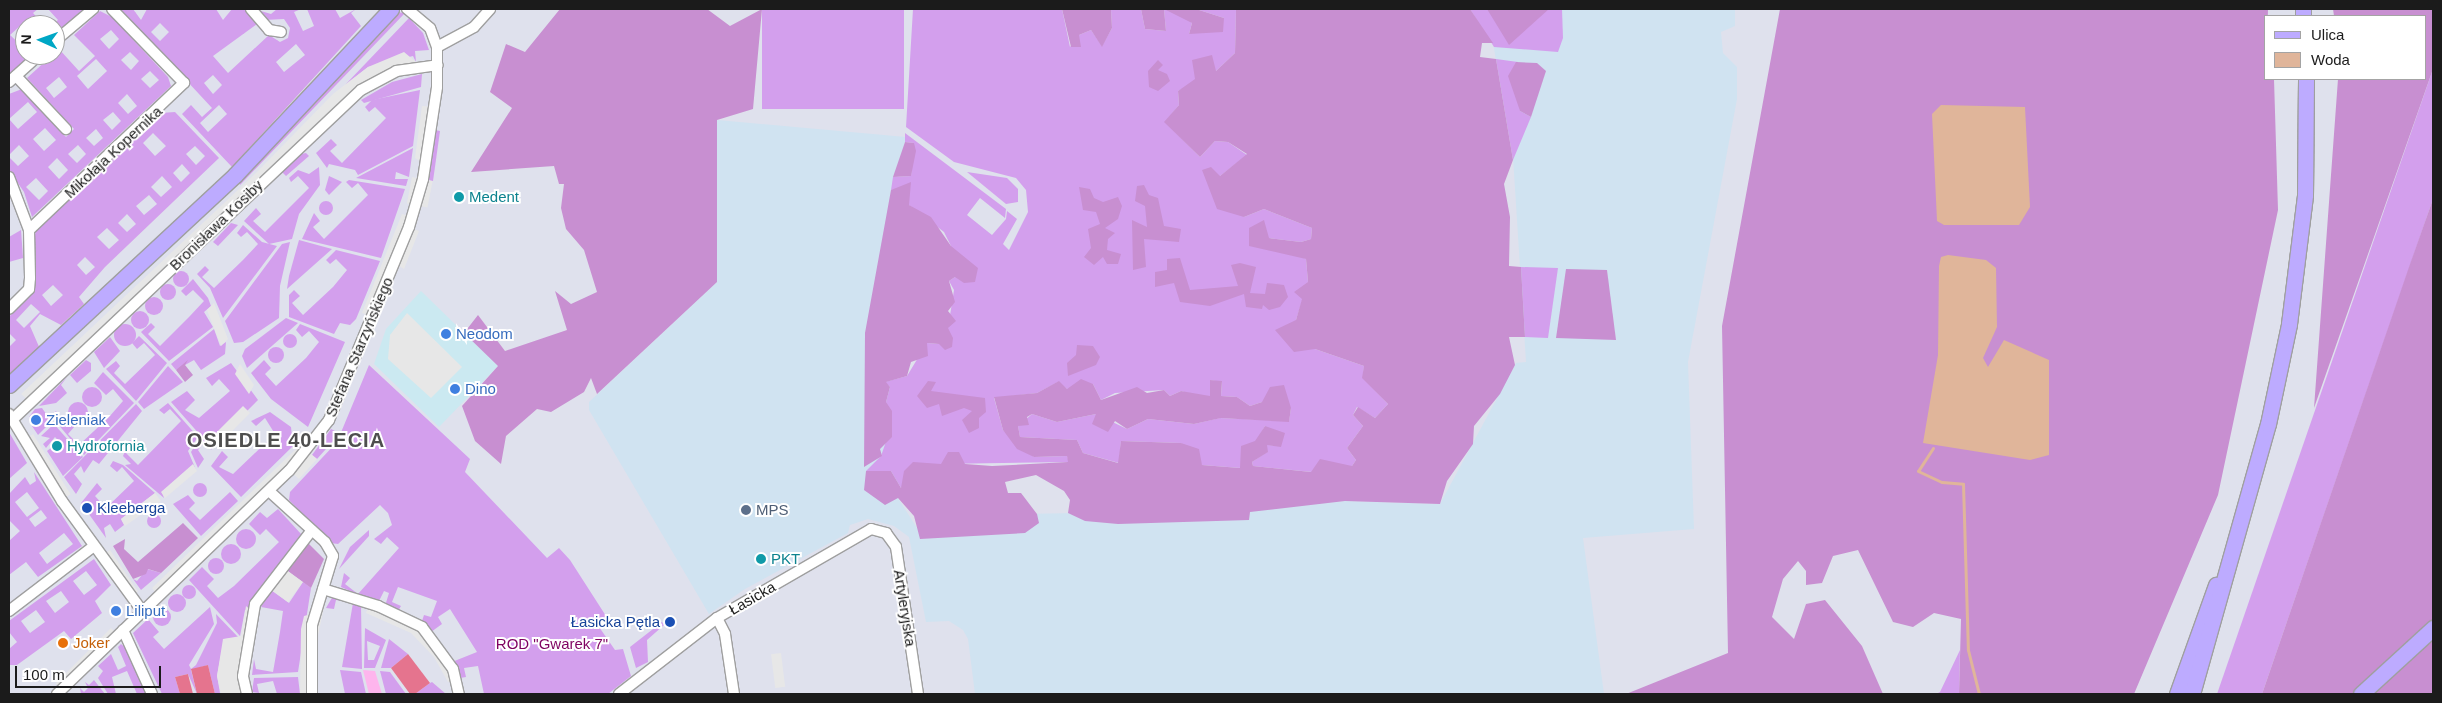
<!DOCTYPE html>
<meta charset="utf-8">
<style>
body{margin:0}
#map{position:relative;width:2442px;height:703px;overflow:hidden;background:#dfe1ed;font-family:Arial,sans-serif}
div>[style]{position:absolute}
.commercial>*{inset:0;background:#cbe9f1}
.military>*{inset:0;background:#d0e3f1}
.grass>*{inset:0;background:#d39fed;transform-origin:0 0}
.round{border-radius:50%}
.forest>*{inset:0;background:#c88fd1}
.park>*{inset:0;background:#feb5ed}
.pitch>*{inset:0;background:#e5748e}
.parking>*{inset:0;background:#e7e7e7;transform-origin:0 0}
.water>*{inset:0;background:#e0b59a}
.stream>*{height:3px;margin:-1.5px;padding:0 1.5px;transform-origin:1.5px;border-radius:1.5px;background:#e0b59a}
.roads{filter:drop-shadow(1px 0 #9f9f9f) drop-shadow(-1px 0 #9f9f9f) drop-shadow(0 1px #9f9f9f) drop-shadow(0 -1px #9f9f9f)}
.street>*{height:10px;margin:-5px;padding:0 5px;transform-origin:5px;border-radius:5px;background:#fff}
.secondary>*{height:15px;margin:-7.5px;padding:0 7.5px;transform-origin:7.5px;border-radius:7.5px;background:#bdabff}
.dots>*{width:14px;height:14px;translate:-50% -50%;box-sizing:border-box;border:2px solid #fff;border-radius:50%}
span{translate:-50% -50%;white-space:nowrap;text-align:center;line-height:1.15;-webkit-text-stroke:4px #fff;paint-order:stroke}
.street-label{font-size:15px;color:#1b1b1b}
.culture-label{font-size:15px;color:#0d838f}
.left{translate:0 -50%;text-align:left}
.shop-label{font-size:15px;color:#366cbe}
.transit-label{font-size:15px;color:#164399}
.right{translate:-100% -50%;text-align:right}
.service-label{font-size:15px;color:#4e5e75}
.food-label{font-size:15px;color:#c56008}
.park-label{font-size:15px;color:#7f0261}
.district-label{font-size:20px;color:#4e4e4e;font-weight:700;letter-spacing:1px}
.frame{position:absolute;inset:0;border:10px solid #1b1b1b;pointer-events:none}
.legend{position:absolute;left:2264px;top:15px;width:162px;height:65px;box-sizing:border-box;background:#fff;border:1px solid #a4a4a4;margin:0;padding:6px 9px;list-style:none;font-size:15px;color:#1b1b1b}
.legend li{display:flex;align-items:center;gap:10px;height:25px}
.legend b{width:25px;border:1px solid #a4a4a4}
.north{position:absolute;left:15px;top:15px;width:50px;height:50px;box-sizing:border-box;background:#fff;border:1px solid #a4a4a4;border-radius:50%;rotate:272deg;font-size:14px;font-weight:700;line-height:20px;text-align:center;color:#1b1b1b}
.north::after{content:'';display:block;margin:auto;width:18px;height:22px;background:#00a7c5;clip-path:polygon(50% 0,100% 100%,50% 72%,0 100%)}
.scale{position:absolute;left:15px;top:666px;width:146px;height:22px;box-sizing:border-box;border:2px solid #1b1b1b;border-top:0;padding-left:6px;font-size:15px;line-height:18px;white-space:nowrap;color:#1b1b1b;-webkit-text-stroke:4px #fff;paint-order:stroke}
</style>
<div id="map">
<div class="commercial">
<div style="clip-path:polygon(421px 291px,498px 366px,439px 427px,374px 364px,386px 329px)"></div>
</div>
<div class="military">
<div style="clip-path:polygon(1470px 9px,1735px 9px,1735px 26px,1721px 32px,1723px 53px,1737px 67px,1737px 99px,1688px 362px,1694px 529px,1583px 538px,1604px 694px,975px 694px,968px 639px,963px 630px,949px 621px,926px 622px,909px 537px,894px 526px,868px 519px,850px 525px,848px 533px,745px 589px,709px 614px,589px 410px,589px 402px,717px 282px,717px 120px,906px 137px,890px 218px,898px 498px,917px 528px,1021px 514px,1252px 510px,1345px 501px,1440px 504px,1516px 363px,1526px 362px,1513px 157px,1493px 43px)"></div>
</div>
<div class="grass">
<div style="clip-path:polygon(9px 9px,38px 9px,33px 13px,44px 25px,25px 25px,25px 31px,20px 26px,10px 35px,25px 49px,25px 55px,32px 55px,9px 75px)"></div>
<div style="clip-path:polygon(48px 9px,84px 9px,55px 35px,52px 25px,58px 20px)"></div>
<div style="clip-path:polygon(evenodd,120px 9px,133px 9px,141px 20px,147px 9px,216px 9px,223px 20px,232px 9px,244px 9px,257px 24px,213px 56px,228px 73px,269px 35px,280px 42px,288px 38px,290px 28px,284px 19px,264px 20px,254px 9px,271px 14px,277px 9px,301px 9px,294px 12px,303px 31px,314px 26px,307px 9px,335px 9px,340px 18px,356px 9px,351px 13px,361px 26px,232px 167px,182px 114px,191px 105px,202px 117px,212px 108px,120px 9px,160px 23px,169px 32px,160px 41px,151px 32px,160px 23px,120px 9px,296px 44px,305px 55px,284px 72px,276px 62px,296px 44px,120px 9px,213px 75px,222px 85px,213px 94px,204px 83px,213px 75px,120px 9px,219px 105px,227px 114px,208px 132px,200px 123px,219px 105px)"></div>
<div style="left:762px;top:9px;width:142px;height:100px"></div>
<div style="clip-path:polygon(913px 9px,1062px 9px,1070px 47px,1079px 35px,1091px 30px,1102px 46px,1112px 28px,1111px 9px,1141px 9px,1145px 29px,1166px 31px,1164px 9px,1181px 13px,1192px 23px,1189px 34px,1224px 18px,1196px 9px,1236px 9px,1235px 53px,1216px 71px,1178px 91px,1179px 105px,1165px 122px,1200px 157px,1215px 141px,1228px 142px,1247px 155px,1220px 176px,1244px 217px,1264px 209px,1312px 228px,1311px 239px,1301px 242px,1268px 238px,1249px 228px,1306px 259px,1308px 282px,1296px 320px,1315px 349px,1364px 366px,1363px 378px,1388px 404px,1375px 418px,1357px 407px,1353px 415px,1363px 426px,1347px 448px,1356px 460px,1352px 466px,1312px 472px,1253px 466px,1252px 462px,1267px 452px,1267px 445px,1281px 446px,1265px 426px,1241px 468px,1202px 465px,1181px 443px,1121px 441px,1119px 463px,1083px 453px,1077px 440px,1020px 437px,1018px 426px,1032px 414px,1057px 422px,1096px 414px,1127px 429px,1148px 419px,1194px 424px,1220px 418px,1289px 421px,1291px 408px,1262px 402px,1250px 406px,1237px 397px,1221px 396px,1222px 382px,1210px 380px,1210px 396px,1202px 397px,1181px 391px,1170px 396px,1164px 390px,1115px 393px,1101px 400px,1093px 384px,1067px 389px,1058px 382px,1037px 393px,994px 398px,1003px 430px,1034px 457px,1067px 456px,1069px 462px,941px 464px,901px 488px,891px 471px,866px 471px,881px 456px,892px 424px,886px 402px,890px 387px,885px 382px,907px 376px,927px 343px,939px 344px,948px 328px,954px 290px,949px 281px,955px 277px,951px 246px,944px 232px,909px 205px,899px 189px,891px 190px,893px 177px,911px 176px,914px 143px,905px 142px,905px 133px,1006px 209px,1005px 218px,980px 198px,967px 215px,992px 235px,1006px 219px,1007px 211px,1017px 219px,1003px 244px,1009px 250px,1028px 212px,1026px 190px,1016px 178px,954px 162px,906px 127px)"></div>
<div style="clip-path:polygon(1470px 9px,1562px 9px,1563px 38px,1558px 52px,1494px 47px)"></div>
<div style="clip-path:polygon(evenodd,100px 11px,112px 17px,168px 77px,171px 86px,32px 217px,24px 192px,9px 170px,9px 157px,18px 166px,29px 156px,19px 145px,9px 155px,9px 94px,22px 89px,66px 137px,74px 129px,27px 78px,59px 49px,79px 71px,95px 56px,74px 35px,100px 11px,111px 30px,119px 39px,109px 49px,100px 39px,111px 30px,100px 11px,130px 52px,139px 61px,131px 70px,121px 60px,130px 52px,100px 11px,96px 59px,107px 71px,88px 89px,77px 76px,96px 59px,100px 11px,150px 71px,159px 80px,150px 88px,141px 79px,150px 71px,100px 11px,59px 77px,67px 87px,54px 98px,46px 88px,59px 77px,100px 11px,127px 94px,137px 106px,128px 114px,118px 103px,127px 94px,100px 11px,28px 102px,37px 112px,18px 129px,9px 119px,28px 102px,100px 11px,113px 112px,121px 121px,112px 130px,103px 120px,113px 112px,100px 11px,45px 128px,56px 140px,44px 151px,33px 139px,45px 128px,100px 11px,96px 129px,103px 138px,94px 146px,86px 138px,96px 129px,100px 11px,78px 145px,86px 154px,77px 163px,68px 154px,78px 145px,100px 11px,57px 158px,68px 170px,59px 179px,48px 167px,57px 158px,100px 11px,36px 178px,48px 191px,39px 200px,26px 187px,36px 178px)"></div>
<div style="clip-path:polygon(395px 12px,405px 13px,240px 185px,238px 178px)"></div>
<div style="clip-path:polygon(409px 18px,423px 33px,429px 50px,415px 51px,416px 62px,413px 56px,368px 67px,345px 85px)"></div>
<div style="clip-path:polygon(1496px 59px,1518px 62px,1520px 111px,1531px 117px,1513px 160px)"></div>
<div style="clip-path:polygon(2433px 69px,2433px 199px,2262px 694px,2217px 694px)"></div>
<div style="clip-path:polygon(422px 74px,421px 87px,364px 103px,361px 100px,392px 82px)"></div>
<div style="clip-path:polygon(420px 90px,413px 146px,358px 175px,355px 170px,329px 164px,327px 168px,316px 153px,331px 139px,337px 145px,330px 151px,342px 163px,386px 118px,375px 107px,369px 112px,365px 107px,372px 100px)"></div>
<div style="clip-path:polygon(evenodd,175px 112px,219px 158px,105px 267px,79px 297px,84px 304px,61px 325px,40px 314px,30px 326px,40px 349px,9px 379px,9px 347px,16px 340px,9px 333px,9px 317px,33px 290px,34px 236px,38px 228px,161px 113px,175px 112px,153px 133px,166px 146px,155px 156px,143px 143px,153px 133px,175px 112px,195px 146px,205px 156px,196px 165px,186px 154px,195px 146px,175px 112px,182px 164px,190px 173px,181px 182px,173px 173px,182px 164px,175px 112px,162px 176px,172px 187px,161px 197px,151px 187px,162px 176px,175px 112px,149px 195px,157px 204px,144px 215px,136px 206px,149px 195px,175px 112px,127px 214px,136px 224px,127px 232px,118px 223px,127px 214px,175px 112px,107px 228px,119px 240px,109px 249px,97px 237px,107px 228px,175px 112px,85px 257px,95px 267px,86px 275px,77px 265px,85px 257px,175px 112px,53px 285px,63px 295px,51px 306px,42px 295px,53px 285px,175px 112px,31px 304px,40px 312px,24px 328px,16px 320px,31px 304px)"></div>
<div style="clip-path:polygon(435px 130px,440px 131px,433px 181px,427px 180px)"></div>
<div style="clip-path:polygon(413px 148px,409px 177px,396px 172px,395px 179px,408px 179px,406px 186px,356px 178px)"></div>
<div style="clip-path:polygon(301px 154px,306px 153px,309px 156px,286px 176px,282px 172px)"></div>
<div style="clip-path:polygon(319px 167px,320px 185px,299px 214px,292px 239px,269px 244px,244px 221px,256px 208px,261px 214px,253px 221px,265px 232px,309px 188px,298px 176px,291px 182px,289px 178px,298px 170px,309px 174px)"></div>
<div style="clip-path:polygon(967px 172px,1007px 178px,1018px 189px,1018px 202px,1006px 204px)"></div>
<div style="clip-path:polygon(329px 176px,342px 182px,329px 195px,325px 190px)"></div>
<div style="clip-path:polygon(349px 180px,405px 189px,381px 258px,302px 239px,314px 213px,320px 221px,313px 227px,324px 239px,368px 195px,358px 183px,352px 188px,346px 182px)"></div>
<div class="round" style="left:319px;top:201px;width:14px;height:14px"></div>
<div style="clip-path:polygon(231px 223px,238px 225px,218px 246px,213px 242px)"></div>
<div style="clip-path:polygon(243px 225px,262px 242px,277px 246px,223px 318px,210px 288px,197px 274px,205px 266px,209px 270px,202px 277px,214px 288px,243px 260px,258px 244px,247px 232px,241px 237px,237px 233px)"></div>
<div style="clip-path:polygon(21px 230px,23px 258px,9px 262px,9px 237px)"></div>
<div style="clip-path:polygon(299px 240px,332px 249px,287px 289px,289px 276px)"></div>
<div style="clip-path:polygon(290px 242px,280px 286px,279px 318px,243px 342px,234px 343px,225px 321px,282px 244px)"></div>
<div style="clip-path:polygon(336px 250px,380px 261px,356px 319px,350px 325px,340px 323px,334px 334px,289px 317px,289px 295px,294px 290px,300px 296px,292px 303px,303px 315px,333px 287px,347px 270px,336px 259px,330px 264px,326px 260px)"></div>
<div style="clip-path:polygon(1521px 267px,1558px 268px,1548px 338px,1525px 337px)"></div>
<div class="round" style="left:173px;top:271px;width:16px;height:16px"></div>
<div style="clip-path:polygon(193px 279px,208px 298px,211px 306px,204px 312px,213px 327px,169px 361px,141px 332px,151px 323px,155px 327px,148px 334px,160px 346px,189px 317px,204px 301px,193px 290px,186px 296px,181px 291px)"></div>
<div class="round" style="left:160px;top:284px;width:16px;height:16px"></div>
<div class="round" style="left:145px;top:297px;width:18px;height:18px"></div>
<div class="round" style="left:131px;top:311px;width:18px;height:18px"></div>
<div style="clip-path:polygon(286px 318px,298px 323px,247px 368px,242px 356px,245px 349px)"></div>
<div style="clip-path:polygon(300px 324px,345px 342px,308px 427px,271px 399px,251px 373px,264px 360px,271px 368px,265px 374px,276px 386px,306px 358px,319px 342px,309px 331px,302px 337px,296px 330px)"></div>
<div class="round" style="left:114px;top:324px;width:22px;height:22px"></div>
<div style="clip-path:polygon(214px 329px,220px 346px,226px 342px,225px 354px,201px 370px,194px 360px,176px 370px,171px 364px)"></div>
<div class="round" style="left:283px;top:334px;width:14px;height:14px"></div>
<div style="clip-path:polygon(139px 336px,167px 363px,136px 401px,106px 369px,116px 361px,120px 366px,114px 373px,125px 384px,155px 355px,144px 343px,137px 349px,132px 343px)"></div>
<div style="clip-path:polygon(110px 337px,120px 351px,104px 368px,94px 352px)"></div>
<div class="round" style="left:268px;top:347px;width:16px;height:16px"></div>
<div style="clip-path:polygon(86px 360px,91px 363px,91px 371px,77px 383px,70px 375px)"></div>
<div style="clip-path:polygon(231px 363px,258px 400px,247px 411px,243px 407px,212px 438px,216px 442px,211px 450px,207px 439px,198px 450px,204px 459px,198px 468px,191px 452px,201px 436px,171px 402px,187px 391px,195px 400px,185px 410px,199px 418px,230px 391px,219px 379px,212px 386px,206px 378px)"></div>
<div style="clip-path:polygon(369px 365px,470px 459px,465px 472px,547px 558px,559px 548px,570px 560px,606px 616px,597px 624px,615px 650px,623px 649px,631px 676px,608px 694px,484px 694px,478px 666px,464px 668px,466px 677px,460px 678px,452px 662px,477px 652px,450px 609px,438px 617px,442px 624px,431px 632px,421px 624px,424px 615px,431px 617px,437px 601px,398px 587px,392px 602px,401px 606px,398px 611px,385px 606px,389px 593px,384px 591px,378px 603px,341px 587px,344px 573px,350px 578px,345px 584px,358px 594px,399px 548px,387px 537px,381px 544px,374px 539px,392px 525px,388px 513px,380px 505px,338px 544px,330px 543px,289px 500px,290px 492px,337px 442px)"></div>
<div style="clip-path:polygon(168px 366px,183px 382px,144px 409px,138px 402px)"></div>
<div style="clip-path:polygon(103px 372px,134px 403px,84px 455px,57px 423px,64px 415px,75px 426px,68px 434px,79px 445px,109px 417px,123px 401px,113px 389px,106px 395px,94px 383px)"></div>
<div style="clip-path:polygon(67px 377px,61px 385px,67px 393px,56px 403px,39px 406px)"></div>
<div class="round" style="left:82px;top:387px;width:20px;height:20px"></div>
<div class="round" style="left:68px;top:402px;width:20px;height:20px"></div>
<div style="clip-path:polygon(168px 403px,198px 437px,188px 451px,196px 470px,193px 465px,162px 492px,164px 498px,125px 465px,131px 464px,123px 456px,130px 440px,135px 445px,126px 453px,138px 465px,181px 421px,170px 409px,164px 414px,159px 410px)"></div>
<div style="clip-path:polygon(136px 404px,142px 411px,99px 464px,93px 460px,84px 473px,81px 466px,74px 474px,82px 484px,76px 494px,64px 477px)"></div>
<div style="clip-path:polygon(42px 408px,49px 418px,56px 411px,58px 415px,38px 435px,32px 426px,42px 422px,37px 413px,29px 417px,35px 409px)"></div>
<div style="clip-path:polygon(270px 412px,291px 427px,293px 446px,241px 497px,211px 466px,222px 451px,228px 457px,219px 467px,233px 474px,275px 434px,265px 418px,256px 426px,251px 421px)"></div>
<div style="clip-path:polygon(54px 424px,83px 457px,63px 476px,47px 451px,52px 447px,57px 453px,64px 447px,55px 437px,46px 448px,43px 444px,50px 438px,41px 436px)"></div>
<div style="clip-path:polygon(331px 429px,337px 432px,334px 440px,317px 459px,312px 455px)"></div>
<div style="clip-path:polygon(9px 432px,27px 463px,9px 479px)"></div>
<div style="clip-path:polygon(113px 461px,123px 465px,155px 493px,121px 519px,124px 525px,115px 532px,110px 524px,104px 528px,106px 538px,81px 503px,97px 483px,102px 489px,95px 496px,106px 508px,134px 481px,122px 467px,117px 472px,110px 466px)"></div>
<div style="clip-path:polygon(evenodd,34px 472px,82px 546px,38px 577px,26px 562px,9px 575px,9px 541px,20px 531px,9px 520px,9px 494px,25px 477px,30px 485px,36px 481px,34px 472px,27px 492px,39px 508px,27px 517px,15px 502px,27px 492px,34px 472px,41px 510px,47px 518px,35px 527px,29px 519px,41px 510px,34px 472px,64px 533px,73px 544px,47px 564px,39px 553px,64px 533px)"></div>
<div class="round" style="left:193px;top:483px;width:14px;height:14px"></div>
<div style="clip-path:polygon(230px 492px,238px 501px,201px 536px,173px 504px,188px 495px,195px 503px,189px 509px,200px 520px)"></div>
<div style="clip-path:polygon(278px 509px,302px 535px,251px 610px,245px 610px,240px 636px,189px 580px,202px 567px,214px 579px,207px 586px,218px 598px,234px 586px,279px 542px,266px 529px,260px 535px,249px 524px,260px 512px,267px 518px)"></div>
<div class="round" style="left:147px;top:514px;width:14px;height:14px"></div>
<div class="round" style="left:236px;top:529px;width:20px;height:20px"></div>
<div style="clip-path:polygon(369px 530px,369px 536px,339px 569px,350px 547px)"></div>
<div class="round" style="left:221px;top:544px;width:20px;height:20px"></div>
<div class="round" style="left:208px;top:558px;width:16px;height:16px"></div>
<div style="clip-path:polygon(evenodd,94px 559px,111px 585px,95px 601px,102px 613px,71px 639px,64px 631px,17px 665px,9px 665px,9px 649px,17px 642px,9px 632px,9px 621px,94px 559px,86px 571px,97px 585px,84px 595px,73px 581px,86px 571px,94px 559px,61px 591px,69px 602px,55px 613px,46px 601px,61px 591px,94px 559px,36px 610px,45px 622px,30px 633px,21px 621px,36px 610px)"></div>
<div style="clip-path:polygon(147px 569px,161px 573px,141px 590px,133px 579px,137px 581px)"></div>
<div style="clip-path:polygon(303px 582px,311px 588px,298px 672px,252px 675px,254px 659px,256px 669px,273px 672px,280px 632px,283px 611px,261px 607px,271px 590px,289px 603px)"></div>
<div class="round" style="left:182px;top:585px;width:14px;height:14px"></div>
<div class="round" style="left:168px;top:594px;width:18px;height:18px"></div>
<div style="clip-path:polygon(333px 596px,361px 605px,362px 669px,342px 667px,353px 603px,336px 600px,334px 609px,326px 608px)"></div>
<div style="clip-path:polygon(210px 607px,214px 624px,189px 665px,191px 669px,196px 665px,217px 623px,216px 614px,239px 638px,224px 639px,217px 676px,220px 693px,215px 694px,208px 665px,191px 670px,197px 694px,188px 674px,175px 677px,180px 694px,162px 694px,133px 633px,148px 619px,159px 632px,153px 637px,164px 649px)"></div>
<div class="round" style="left:153px;top:608px;width:18px;height:18px"></div>
<div style="clip-path:polygon(662px 622px,664px 625px,647px 640px,648px 662px,636px 668px,630px 647px)"></div>
<div style="clip-path:polygon(evenodd,365px 628px,386px 640px,375px 668px,364px 668px,365px 628px,367px 641px,380px 646px,374px 660px,368px 660px,367px 641px)"></div>
<div style="clip-path:polygon(389px 639px,408px 654px,391px 668px,381px 668px)"></div>
<div style="clip-path:polygon(121px 644px,127px 649px,146px 694px,137px 694px,127px 671px,112px 677px,116px 694px,108px 694px,98px 678px,103px 671px,98px 666px,111px 654px,118px 670px,126px 666px,118px 647px)"></div>
<div style="clip-path:polygon(1960px 650px,1959px 694px,1936px 694px,1940px 692px)"></div>
<div style="clip-path:polygon(340px 670px,361px 672px,366px 694px,345px 694px)"></div>
<div style="clip-path:polygon(380px 671px,390px 672px,406px 694px,386px 694px)"></div>
<div style="clip-path:polygon(298px 677px,300px 694px,277px 694px,273px 681px,257px 684px,259px 693px,252px 692px,254px 678px)"></div>
<div style="clip-path:polygon(94px 680px,105px 694px,81px 694px,80px 688px,84px 692px,88px 688px,85px 682px,89px 685px)"></div>
<div style="clip-path:polygon(432px 682px,446px 694px,415px 694px,430px 683px)"></div>
</div>
<div class="forest">
<div style="clip-path:polygon(560px 9px,707px 9px,730px 26px,762px 9px,753px 109px,717px 120px,717px 282px,597px 394px,591px 378px,584px 392px,551px 412px,537px 409px,506px 436px,501px 464px,475px 441px,462px 406px,498px 366px,464px 333px,478px 315px,505px 351px,567px 330px,555px 291px,571px 304px,597px 292px,584px 250px,566px 229px,561px 208px,564px 184px,559px 184px,554px 166px,471px 172px,512px 108px,490px 92px,506px 44px,525px 52px)"></div>
<div style="clip-path:polygon(1062px 9px,1111px 9px,1112px 28px,1102px 47px,1091px 30px,1079px 35px,1081px 47px,1071px 47px)"></div>
<div style="clip-path:polygon(1141px 9px,1196px 9px,1224px 18px,1223px 32px,1189px 34px,1192px 23px,1164px 9px,1166px 31px,1145px 29px)"></div>
<div style="clip-path:polygon(1236px 9px,1470px 9px,1493px 43px,1482px 43px,1480px 57px,1496px 59px,1513px 160px,1504px 184px,1510px 217px,1509px 266px,1521px 267px,1525px 337px,1509px 337px,1515px 365px,1500px 394px,1474px 426px,1473px 444px,1447px 481px,1440px 504px,1345px 501px,1250px 512px,1249px 520px,1118px 524px,1085px 521px,1068px 513px,1070px 500px,1064px 491px,1036px 475px,1005px 482px,1008px 493px,1021px 493px,1037px 514px,1039px 523px,1025px 533px,920px 539px,914px 516px,898px 498px,885px 505px,864px 490px,866px 471px,891px 471px,901px 488px,904px 471px,913px 462px,941px 464px,948px 452px,959px 452px,965px 464px,992px 466px,1068px 462px,1067px 456px,1034px 457px,1017px 449px,1003px 430px,994px 397px,1037px 393px,1059px 381px,1067px 389px,1081px 379px,1093px 384px,1101px 400px,1137px 387px,1147px 393px,1164px 390px,1170px 396px,1181px 391px,1210px 396px,1210px 380px,1222px 381px,1221px 396px,1237px 397px,1250px 406px,1262px 402px,1270px 387px,1284px 385px,1291px 408px,1289px 422px,1221px 418px,1194px 424px,1148px 419px,1127px 429px,1115px 421px,1108px 432px,1092px 424px,1096px 414px,1057px 422px,1032px 414px,1027px 417px,1029px 425px,1018px 426px,1020px 437px,1077px 440px,1083px 453px,1118px 463px,1121px 441px,1181px 443px,1199px 449px,1202px 465px,1240px 468px,1241px 446px,1255px 441px,1265px 426px,1285px 433px,1281px 447px,1267px 445px,1268px 452px,1252px 462px,1253px 466px,1311px 472px,1320px 459px,1352px 466px,1356px 460px,1347px 448px,1363px 426px,1353px 415px,1358px 407px,1375px 418px,1388px 404px,1362px 378px,1364px 366px,1315px 349px,1294px 352px,1275px 330px,1296px 320px,1302px 299px,1294px 292px,1308px 282px,1306px 259px,1249px 246px,1249px 228px,1264px 220px,1269px 238px,1301px 242px,1311px 239px,1312px 228px,1264px 209px,1244px 217px,1217px 209px,1202px 170px,1211px 167px,1220px 176px,1247px 154px,1228px 142px,1215px 141px,1200px 157px,1164px 122px,1179px 105px,1178px 91px,1195px 79px,1192px 60px,1212px 55px,1216px 71px,1235px 53px)"></div>
<div style="clip-path:polygon(1487px 9px,1549px 9px,1509px 45px)"></div>
<div style="clip-path:polygon(1780px 9px,2268px 9px,2266px 79px,2274px 79px,2278px 210px,2218px 495px,2134px 694px,1959px 694px,1961px 619px,1934px 613px,1913px 627px,1893px 622px,1858px 550px,1833px 556px,1822px 583px,1806px 585px,1806px 571px,1798px 561px,1783px 579px,1772px 617px,1794px 639px,1806px 604px,1825px 600px,1862px 646px,1883px 694px,1626px 694px,1728px 653px,1722px 326px)"></div>
<div style="clip-path:polygon(2333px 9px,2433px 9px,2433px 69px,2314px 408px,2338px 79px,2426px 79px,2426px 16px,2334px 16px)"></div>
<div style="clip-path:polygon(1158px 60px,1163px 65px,1158px 70px,1167px 74px,1170px 81px,1158px 91px,1149px 87px,1148px 71px)"></div>
<div style="clip-path:polygon(1516px 62px,1537px 63px,1546px 71px,1531px 117px,1520px 111px,1508px 76px)"></div>
<div style="clip-path:polygon(905px 142px,914px 143px,916px 151px,911px 176px,893px 177px)"></div>
<div style="clip-path:polygon(911px 182px,909px 205px,931px 217px,951px 246px,978px 268px,975px 282px,964px 283px,955px 277px,949px 281px,955px 302px,948px 311px,956px 321px,948px 328px,953px 338px,952px 347px,945px 350px,939px 344px,927px 343px,928px 356px,911px 362px,907px 376px,886px 382px,890px 387px,886px 402px,892px 411px,892px 437px,880px 449px,882px 456px,864px 467px,865px 333px,891px 190px)"></div>
<div style="clip-path:polygon(1144px 185px,1149px 195px,1158px 198px,1164px 226px,1181px 229px,1179px 242px,1144px 239px,1146px 267px,1133px 270px,1132px 220px,1147px 227px,1145px 206px,1135px 201px,1137px 186px)"></div>
<div style="clip-path:polygon(1079px 187px,1090px 189px,1094px 198px,1103px 202px,1118px 197px,1122px 206px,1118px 219px,1105px 228px,1115px 233px,1108px 239px,1107px 250px,1121px 254px,1118px 264px,1107px 264px,1103px 257px,1094px 265px,1084px 257px,1091px 248px,1088px 229px,1100px 224px,1096px 212px,1083px 210px)"></div>
<div style="clip-path:polygon(2433px 199px,2433px 694px,2262px 694px,2409px 267px)"></div>
<div style="clip-path:polygon(1180px 258px,1190px 290px,1238px 286px,1231px 265px,1240px 263px,1256px 267px,1250px 293px,1265px 294px,1267px 283px,1284px 285px,1288px 297px,1280px 307px,1269px 310px,1263px 305px,1262px 309px,1246px 307px,1244px 294px,1210px 306px,1180px 302px,1174px 283px,1155px 287px,1155px 272px,1167px 270px,1167px 259px)"></div>
<div style="clip-path:polygon(1566px 269px,1607px 270px,1616px 340px,1556px 338px)"></div>
<div style="clip-path:polygon(1077px 345px,1093px 346px,1100px 357px,1096px 365px,1068px 376px,1067px 363px,1076px 355px)"></div>
<div style="clip-path:polygon(188px 360px,185px 365px,193px 375px,185px 382px,176px 370px)"></div>
<div style="clip-path:polygon(928px 381px,936px 382px,931px 391px,985px 398px,986px 412px,979px 418px,979px 428px,969px 433px,962px 420px,972px 411px,964px 408px,942px 416px,939px 404px,927px 408px,917px 396px)"></div>
<div style="clip-path:polygon(183px 523px,198px 538px,161px 573px,148px 569px,146px 574px,133px 579px,113px 546px,125px 539px,124px 549px,138px 562px)"></div>
<div style="clip-path:polygon(307px 542px,324px 559px,311px 588px,285px 569px)"></div>
</div>
<div class="park">
<div style="clip-path:polygon(363px 670px,375px 671px,382px 694px,369px 694px)"></div>
</div>
<div class="pitch">
<div style="clip-path:polygon(408px 654px,430px 683px,415px 694px,410px 694px,391px 668px)"></div>
<div style="clip-path:polygon(208px 665px,215px 694px,197px 694px,191px 669px)"></div>
<div style="clip-path:polygon(188px 674px,193px 694px,180px 694px,175px 677px)"></div>
</div>
<div class="parking">
<div style="clip-path:polygon(404px 52px,416px 62px,397px 68px,364px 91px,134px 313px,129px 308px,30px 402px,21px 394px,257px 172px,333px 94px,368px 67px)"></div>
<div style="clip-path:polygon(422px 106px,434px 107px,425px 164px,415px 158px)"></div>
<div style="left:412px;top:177px;width:21px;height:27px;rotate:11deg"></div>
<div style="clip-path:polygon(402px 214px,413px 217px,409px 227px,419px 231px,404px 269px,394px 263px,372px 317px,362px 313px)"></div>
<div style="clip-path:polygon(214px 303px,228px 339px,221px 346px,207px 310px)"></div>
<div style="clip-path:polygon(407px 313px,462px 367px,431px 398px,388px 359px,390px 335px)"></div>
<div style="clip-path:polygon(240px 364px,254px 385px,249px 394px,235px 374px)"></div>
<div style="left:243px;top:406px;width:10px;height:45px;rotate:45deg"></div>
<div style="left:33px;top:434px;width:71px;height:10px;rotate:58deg"></div>
<div style="clip-path:polygon(300px 445px,317px 459px,299px 479px,290px 471px,159px 597px,152px 588px)"></div>
<div style="clip-path:polygon(193px 464px,197px 471px,165px 498px,161px 492px)"></div>
<div style="clip-path:polygon(155px 493px,161px 501px,125px 526px,121px 519px)"></div>
<div style="left:110px;top:550px;width:50px;height:7px;rotate:56deg"></div>
<div style="left:285px;top:569px;width:22px;height:25px;rotate:36deg"></div>
<div style="clip-path:polygon(318px 601px,325px 603px,317px 640px,318px 694px,300px 694px,301px 629px,304px 616px,315px 613px)"></div>
<div style="clip-path:polygon(370px 603px,422px 627px,457px 680px,448px 682px,434px 657px,411px 633px,366px 613px)"></div>
<div style="clip-path:polygon(246px 606px,253px 612px,247px 694px,221px 694px,217px 676px,223px 639px,241px 636px)"></div>
<div style="left:111px;top:628px;width:6px;height:78px;rotate:45deg"></div>
<div style="left:781px;top:653px;width:34px;height:10px;rotate:83deg"></div>
</div>
<div class="water">
<div style="clip-path:polygon(1941px 105px,2025px 107px,2030px 207px,2019px 225px,1944px 225px,1937px 221px,1932px 114px)"></div>
<div style="clip-path:polygon(1948px 255px,1986px 260px,1996px 268px,1997px 327px,1983px 358px,1988px 367px,2004px 340px,2049px 360px,2049px 455px,2030px 460px,1923px 443px,1938px 355px,1939px 266px,1941px 257px)"></div>
</div>
<div class="stream">
<div style="left:1933px;top:448px;width:27px;rotate:123deg"></div>
<div style="left:1918px;top:471px;width:26px;rotate:25deg"></div>
<div style="left:1942px;top:482px;width:21px;rotate:5deg"></div>
<div style="left:1963px;top:484px;width:166px;rotate:88.3deg"></div>
<div style="left:1968px;top:650px;width:45px;rotate:76deg"></div>
</div>
<div class="roads">
<div class="street">
<div style="left:251px;top:9px;width:28px;rotate:49deg"></div>
<div style="left:269px;top:30px;width:12px;rotate:9deg"></div>
<div style="left:55px;top:41px;width:50px;rotate:-40.1deg"></div>
<div style="left:437px;top:47px;width:42px;rotate:-28.4deg"></div>
<div style="left:474px;top:27px;width:24px;rotate:-48deg"></div>
<div style="left:16px;top:76px;width:73px;rotate:46.7deg"></div>
<div style="left:9px;top:82px;width:40px;rotate:-42deg"></div>
<div style="left:9px;top:177px;width:57px;rotate:69.3deg"></div>
<div style="left:29px;top:230px;width:48px;rotate:88.8deg"></div>
<div style="left:30px;top:278px;width:11px;rotate:95deg"></div>
<div style="left:29px;top:289px;width:28px;rotate:135deg"></div>
<div style="left:29px;top:230px;width:214px;rotate:-43.5deg"></div>
<div style="left:184px;top:83px;width:103px;rotate:-134.2deg"></div>
<div style="left:9px;top:414px;width:102px;rotate:58.7deg"></div>
<div style="left:62px;top:501px;width:137px;rotate:53.9deg"></div>
<div style="left:13px;top:419px;width:479px;rotate:-43.4deg"></div>
<div style="left:361px;top:90px;width:40px;rotate:-28deg"></div>
<div style="left:396px;top:71px;width:42px;rotate:-8.1deg"></div>
<div style="left:269px;top:491px;width:76px;rotate:42.3deg"></div>
<div style="left:325px;top:542px;width:16px;rotate:60deg"></div>
<div style="left:333px;top:556px;width:72px;rotate:106.9deg"></div>
<div style="left:312px;top:625px;width:69px;rotate:90deg"></div>
<div style="left:323px;top:589px;width:58px;rotate:17.2deg"></div>
<div style="left:378px;top:606px;width:49px;rotate:25.5deg"></div>
<div style="left:422px;top:627px;width:52px;rotate:53.6deg"></div>
<div style="left:453px;top:669px;width:26px;rotate:77deg"></div>
<div style="left:9px;top:611px;width:107px;rotate:-37.4deg"></div>
<div style="left:717px;top:618px;width:18px;rotate:63deg"></div>
<div style="left:725px;top:634px;width:61px;rotate:81.5deg"></div>
<div style="left:123px;top:630px;width:70px;rotate:65.6deg"></div>
<div style="left:57px;top:694px;width:322px;rotate:-43.9deg"></div>
<div style="left:289px;top:471px;width:65px;rotate:-51.9deg"></div>
<div style="left:329px;top:420px;width:209px;rotate:-67.5deg"></div>
<div style="left:409px;top:227px;width:50px;rotate:-73.7deg"></div>
<div style="left:423px;top:179px;width:93px;rotate:-81.3deg"></div>
<div style="left:437px;top:87px;width:40px;rotate:-90deg"></div>
<div style="left:437px;top:47px;width:20px;rotate:-110deg"></div>
<div style="left:430px;top:28px;width:30px;rotate:-140deg"></div>
<div style="left:247px;top:694px;width:18px;rotate:-103deg"></div>
<div style="left:243px;top:676px;width:73px;rotate:-80.5deg"></div>
<div style="left:255px;top:604px;width:93px;rotate:-52.4deg"></div>
<div style="left:619px;top:694px;width:124px;rotate:-37.8deg"></div>
<div style="left:717px;top:618px;width:178px;rotate:-30deg"></div>
<div style="left:871px;top:529px;width:16px;rotate:15deg"></div>
<div style="left:886px;top:533px;width:17px;rotate:54deg"></div>
<div style="left:896px;top:547px;width:149px;rotate:81.5deg"></div>
</div>
<div class="secondary">
<div style="left:2303px;top:9px;width:7px;rotate:90deg"></div>
<div style="left:9px;top:385px;width:309px;rotate:-42.9deg"></div>
<div style="left:235px;top:175px;width:228px;rotate:-46.8deg"></div>
<div style="left:2177px;top:694px;width:116px;rotate:-70.3deg"></div>
<div style="left:2192px;top:694px;width:280px;rotate:-74.3deg"></div>
<div style="left:2268px;top:424px;width:102px;rotate:-78.1deg"></div>
<div style="left:2289px;top:324px;width:130px;rotate:-82.9deg"></div>
<div style="left:2305px;top:195px;width:116px;rotate:-89.5deg"></div>
<div style="left:2361px;top:694px;width:98px;rotate:-42.5deg"></div>
</div>
</div>
<div class="dots">
<div style="left:459px;top:197px;background:#0f9aa8"></div>
<div style="left:446px;top:334px;background:#3f7fe0"></div>
<div style="left:455px;top:389px;background:#3f7fe0"></div>
<div style="left:36px;top:420px;background:#3f7fe0"></div>
<div style="left:57px;top:446px;background:#0f9aa8"></div>
<div style="left:87px;top:508px;background:#1a4fb4"></div>
<div style="left:746px;top:510px;background:#5c6f8a"></div>
<div style="left:761px;top:559px;background:#0f9aa8"></div>
<div style="left:116px;top:611px;background:#3f7fe0"></div>
<div style="left:670px;top:622px;background:#1a4fb4"></div>
<div style="left:63px;top:643px;background:#e8710a"></div>
</div>
<div class="street-label">
<span style="left:113px;top:152px;rotate:-43deg">Mikołaja Kopernika</span>
<span style="left:216px;top:225px;rotate:-44deg">Bronisława Kosiby</span>
<span style="left:359px;top:347px;rotate:-67deg">Stefana Starzyńskiego</span>
<span style="left:752px;top:598px;rotate:-30deg">Łasicka</span>
<span style="left:905px;top:608px;rotate:81deg">Artyleryjska</span>
</div>
<div class="culture-label">
<span class="left" style="left:469px;top:197px">Medent</span>
<span class="left" style="left:67px;top:446px">Hydrofornia</span>
<span class="left" style="left:771px;top:559px">PKT</span>
</div>
<div class="shop-label">
<span class="left" style="left:456px;top:334px">Neodom</span>
<span class="left" style="left:465px;top:389px">Dino</span>
<span class="left" style="left:46px;top:420px">Zieleniak</span>
<span class="left" style="left:126px;top:611px">Liliput</span>
</div>
<div class="transit-label">
<span class="left" style="left:97px;top:508px">Kleeberga</span>
<span class="right" style="left:660px;top:622px">Łasicka Pętla</span>
</div>
<div class="service-label">
<span class="left" style="left:756px;top:510px">MPS</span>
</div>
<div class="food-label">
<span class="left" style="left:73px;top:643px">Joker</span>
</div>
<div class="park-label">
<span style="left:552px;top:644px">ROD "Gwarek 7"</span>
</div>
<div class="district-label">
<span style="left:286px;top:440px">OSIEDLE 40-LECIA</span>
</div>
<div class="frame"></div>
<ul class="legend">
<li><b style="height:6px;background:#bdabff"></b>Ulica</li>
<li><b style="height:14px;background:#e0b59a"></b>Woda</li>
</ul>
<div class="north">N</div>
<div class="scale">100 m</div>
</div>
